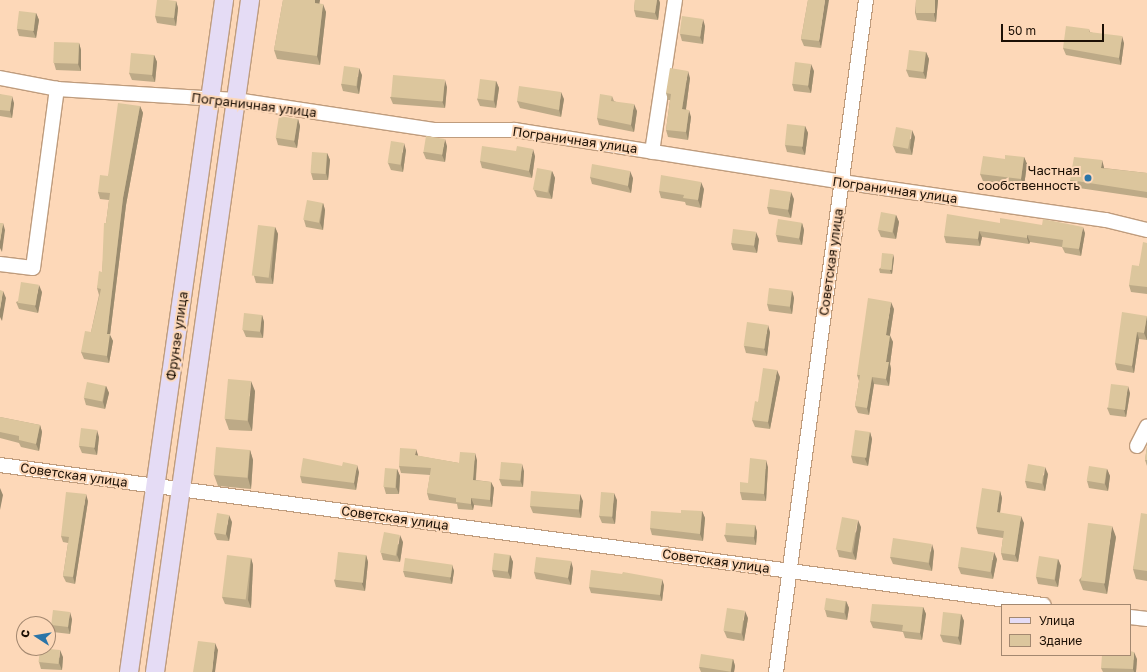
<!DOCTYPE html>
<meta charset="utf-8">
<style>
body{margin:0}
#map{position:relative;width:1147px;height:672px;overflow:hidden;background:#fdd8b8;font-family:"Golos Text",sans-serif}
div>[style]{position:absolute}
.roads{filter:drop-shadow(1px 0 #bf9c7d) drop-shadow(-1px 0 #bf9c7d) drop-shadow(0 1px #bf9c7d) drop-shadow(0 -1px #bf9c7d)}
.minor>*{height:14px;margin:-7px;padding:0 7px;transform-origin:7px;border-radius:7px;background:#fff}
.major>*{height:18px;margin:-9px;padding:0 9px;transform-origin:9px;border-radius:9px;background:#e5dcf5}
.wall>*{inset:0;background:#bdaa87}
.shaded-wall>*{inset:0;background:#9a8b6e}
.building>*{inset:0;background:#dcc69d;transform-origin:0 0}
.dots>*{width:11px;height:11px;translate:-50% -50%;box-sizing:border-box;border:2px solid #fdd8b8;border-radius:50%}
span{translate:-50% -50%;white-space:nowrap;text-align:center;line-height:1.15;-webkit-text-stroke:4px #fdd8b8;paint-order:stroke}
.street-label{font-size:13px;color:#1c1005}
.poi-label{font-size:13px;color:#1c1005}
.right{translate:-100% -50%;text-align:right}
.legend{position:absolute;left:1001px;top:604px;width:130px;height:52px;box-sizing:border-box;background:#fdd8b8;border:1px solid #a38870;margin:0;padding:5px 7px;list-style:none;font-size:12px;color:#1c1005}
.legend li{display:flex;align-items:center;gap:8px;height:20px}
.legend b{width:20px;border:1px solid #a38870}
.north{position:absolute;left:16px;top:616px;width:40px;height:40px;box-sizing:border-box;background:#fdd8b8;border:1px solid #a38870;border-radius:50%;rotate:282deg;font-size:11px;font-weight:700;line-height:16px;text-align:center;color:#1c1005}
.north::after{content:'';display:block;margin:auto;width:14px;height:18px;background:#2b75a8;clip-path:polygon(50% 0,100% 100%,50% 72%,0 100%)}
.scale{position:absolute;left:1001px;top:24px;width:103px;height:18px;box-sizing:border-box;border:2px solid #1c1005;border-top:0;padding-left:5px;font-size:12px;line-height:14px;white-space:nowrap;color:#1c1005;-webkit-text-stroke:3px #fdd8b8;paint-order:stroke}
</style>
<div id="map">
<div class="roads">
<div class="minor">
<div style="left:0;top:78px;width:58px;rotate:10.9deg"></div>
<div style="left:57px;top:89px;width:179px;rotate:3.5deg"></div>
<div style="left:236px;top:100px;width:200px;rotate:8.6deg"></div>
<div style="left:434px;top:130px;width:81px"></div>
<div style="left:515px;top:130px;width:331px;rotate:9deg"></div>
<div style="left:842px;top:182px;width:267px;rotate:8.2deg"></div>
<div style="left:1106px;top:220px;width:42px;rotate:13.7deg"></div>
<div style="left:652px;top:152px;width:154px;rotate:-81.4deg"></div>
<div style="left:0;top:264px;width:33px;rotate:7deg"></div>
<div style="left:33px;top:268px;width:181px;rotate:-82.4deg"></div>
<div style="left:1137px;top:446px;width:22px;rotate:-63deg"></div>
<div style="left:0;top:465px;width:1053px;rotate:7.64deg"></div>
<div style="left:1130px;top:617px;width:17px;rotate:7deg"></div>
<div style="left:776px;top:672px;width:678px;rotate:-82.37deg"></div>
</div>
<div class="major">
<div style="left:129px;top:672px;width:679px;rotate:-81.95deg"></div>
<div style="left:155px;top:672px;width:679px;rotate:-81.95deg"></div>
</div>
</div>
<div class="wall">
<div style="clip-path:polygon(283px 0,320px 0,319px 3px,326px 12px,320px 65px,277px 59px,274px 50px)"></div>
<div style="clip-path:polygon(635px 0,659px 0,660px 3px,658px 20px,636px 17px,634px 10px)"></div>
<div style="clip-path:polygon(808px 0,821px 48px,804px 46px,801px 39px)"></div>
<div style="clip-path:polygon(916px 0,938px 0,936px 22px,917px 20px,915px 13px)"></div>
<div style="clip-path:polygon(176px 1px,178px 8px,176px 26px,157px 23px,155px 16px)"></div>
<div style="clip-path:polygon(36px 13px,39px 20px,36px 38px,19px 36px,17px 29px)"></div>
<div style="clip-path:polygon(705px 26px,703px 44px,682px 41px,680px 34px)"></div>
<div style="clip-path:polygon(1089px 29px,1090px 32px,1124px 43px,1121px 65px,1066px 55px,1063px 48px)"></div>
<div style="clip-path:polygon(79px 43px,81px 50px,81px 71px,56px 70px,54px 63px)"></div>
<div style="clip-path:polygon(926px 52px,929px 59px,926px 79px,909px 77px,906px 70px)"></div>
<div style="clip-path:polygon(154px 55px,157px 62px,155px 82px,132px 80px,129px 73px)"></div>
<div style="clip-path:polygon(814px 71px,811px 93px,794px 91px,792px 84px)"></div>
<div style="clip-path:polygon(362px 75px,359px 94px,343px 91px,341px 84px)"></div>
<div style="clip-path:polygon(690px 78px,686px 109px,691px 117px,688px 140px,668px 137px,666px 130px,670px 100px,668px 100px,666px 93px)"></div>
<div style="clip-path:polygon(496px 81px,499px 88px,496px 108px,480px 106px,477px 99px)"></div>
<div style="clip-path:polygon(447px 87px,445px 108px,393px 104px,390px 97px)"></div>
<div style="clip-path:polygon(0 94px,14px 103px,12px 118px,0 116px)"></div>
<div style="clip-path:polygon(612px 96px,614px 101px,637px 111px,634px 132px,599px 125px,597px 118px)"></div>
<div style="clip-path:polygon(564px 99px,561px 117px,520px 108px,517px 101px)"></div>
<div style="clip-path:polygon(140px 106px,143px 113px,126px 205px,110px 335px,113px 341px,109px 363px,84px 359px,81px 352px,91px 332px,99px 295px,97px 288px,102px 272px,106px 223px,109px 200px,100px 199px,98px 192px,108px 176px)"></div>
<div style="clip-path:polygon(298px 119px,300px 126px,297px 148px,278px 145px,276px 138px)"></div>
<div style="clip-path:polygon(805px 126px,808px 133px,805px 155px,787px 152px,785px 145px)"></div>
<div style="clip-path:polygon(915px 137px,912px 155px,896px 153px,893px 146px)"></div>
<div style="clip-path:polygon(447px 146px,445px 162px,426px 159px,423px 152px)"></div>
<div style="clip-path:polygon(406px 150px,403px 172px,391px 170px,388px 163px)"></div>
<div style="clip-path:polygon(327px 153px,330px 160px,328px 180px,313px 180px,311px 173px)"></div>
<div style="clip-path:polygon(535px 156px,532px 178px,482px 168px,480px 161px)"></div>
<div style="clip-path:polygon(1024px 157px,1027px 164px,1024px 186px,983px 181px,980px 174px,1005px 159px)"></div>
<div style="clip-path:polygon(1104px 167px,1104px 168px,1147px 173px,1147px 198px,1072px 187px,1070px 180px)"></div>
<div style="clip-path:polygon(552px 171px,555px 178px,552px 199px,537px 197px,534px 190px)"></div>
<div style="clip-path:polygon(590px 177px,633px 178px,631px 193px,592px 184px)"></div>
<div style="clip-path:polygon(704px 189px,701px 208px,686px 205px,685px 202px,661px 198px,659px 191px)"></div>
<div style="clip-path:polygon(794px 199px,791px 218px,769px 214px,767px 207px)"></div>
<div style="clip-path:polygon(323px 203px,325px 210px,323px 230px,306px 227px,304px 220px)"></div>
<div style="clip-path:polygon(896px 215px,899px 222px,896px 239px,881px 237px,878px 230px)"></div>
<div style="clip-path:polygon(802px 223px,804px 230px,802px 245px,778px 242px,776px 235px)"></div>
<div style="clip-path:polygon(1000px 223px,1085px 233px,1081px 256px,1065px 253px,1062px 247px,1030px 242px,1029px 244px,982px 237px,980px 246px,946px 243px,944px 236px)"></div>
<div style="clip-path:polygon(275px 227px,278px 234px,273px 284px,256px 283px,254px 276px)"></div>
<div style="clip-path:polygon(759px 239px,757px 253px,733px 250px,731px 243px)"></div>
<div style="clip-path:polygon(1147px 243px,1147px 294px,1131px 292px,1129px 285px,1139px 266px)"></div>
<div style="clip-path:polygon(894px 258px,892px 274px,880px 273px,879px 269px)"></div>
<div style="clip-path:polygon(792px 291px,794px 298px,792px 314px,769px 311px,767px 304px)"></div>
<div style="clip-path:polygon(42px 292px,38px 313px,19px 309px,16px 302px)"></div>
<div style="clip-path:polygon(894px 309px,890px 335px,893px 342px,890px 364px,891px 369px,889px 386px,874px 384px,869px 415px,858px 413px,855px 406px,859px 381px,857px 375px)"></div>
<div style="clip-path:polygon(262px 315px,264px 322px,263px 338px,246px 337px,243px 330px)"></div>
<div style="clip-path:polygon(1147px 316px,1147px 340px,1139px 339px,1134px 373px,1117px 370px,1115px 363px)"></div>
<div style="clip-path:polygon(770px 332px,767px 356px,746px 353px,744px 346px)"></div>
<div style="clip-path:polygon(780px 377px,770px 429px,755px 427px,752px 420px,758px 402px)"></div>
<div style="clip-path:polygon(106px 386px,109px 393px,105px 409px,86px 405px,84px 398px)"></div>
<div style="clip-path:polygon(255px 391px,252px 431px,229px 430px,225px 419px)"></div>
<div style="clip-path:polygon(1130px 393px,1126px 417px,1110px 415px,1107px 408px)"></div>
<div style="clip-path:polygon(0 417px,40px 425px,42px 432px,39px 451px,21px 447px,19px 443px,0 438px)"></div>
<div style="clip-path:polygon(870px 432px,872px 439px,868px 466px,853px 463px,851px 456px)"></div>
<div style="clip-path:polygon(99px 437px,97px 455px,82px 453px,79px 446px)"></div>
<div style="clip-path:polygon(1147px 446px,1147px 466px,1145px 460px)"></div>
<div style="clip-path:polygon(250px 450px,253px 460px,251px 489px,218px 486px,214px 475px)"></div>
<div style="clip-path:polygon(418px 455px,418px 456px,459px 463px,477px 460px,476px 480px,491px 482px,494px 488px,492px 507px,474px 505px,473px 510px,458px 509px,457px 504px,429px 500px,427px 493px,430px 475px,401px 473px,399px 466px)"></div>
<div style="clip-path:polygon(768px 467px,766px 501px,742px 500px,740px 492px,748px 483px)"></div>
<div style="clip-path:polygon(397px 469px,400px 476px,399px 494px,386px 494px,384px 487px)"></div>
<div style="clip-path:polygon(1107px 469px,1110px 476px,1108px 491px,1089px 488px,1087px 481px)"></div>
<div style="clip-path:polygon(524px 471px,523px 487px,502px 486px,499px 479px)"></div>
<div style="clip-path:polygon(359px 472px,356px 490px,302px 483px,300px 476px)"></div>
<div style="clip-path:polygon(1048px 474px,1045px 491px,1027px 488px,1025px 481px)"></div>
<div style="clip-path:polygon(1000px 491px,1002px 498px,1000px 513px,1024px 523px,1018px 562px,1003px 560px,1001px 553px,1003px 538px,978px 534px,976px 527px)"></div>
<div style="clip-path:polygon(617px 500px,615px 524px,602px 523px,599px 516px)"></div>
<div style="clip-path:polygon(88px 501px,75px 584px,66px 582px,63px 576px,68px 543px,63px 542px,61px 536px)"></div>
<div style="clip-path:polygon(583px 501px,581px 518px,533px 513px,530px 506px)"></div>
<div style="clip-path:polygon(702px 511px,705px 518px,703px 541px,652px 535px,650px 528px,681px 513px)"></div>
<div style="clip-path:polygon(1147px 514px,1147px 581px,1136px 579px,1133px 569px)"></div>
<div style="clip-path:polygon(232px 522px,229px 541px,217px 540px,214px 533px)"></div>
<div style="clip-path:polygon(755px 525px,757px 532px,756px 545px,727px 542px,724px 535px)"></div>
<div style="clip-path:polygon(861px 527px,856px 560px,839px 557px,837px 550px)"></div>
<div style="clip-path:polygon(1116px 537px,1107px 594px,1083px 590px,1079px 580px)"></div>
<div style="clip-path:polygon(403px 542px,400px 562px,383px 560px,381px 553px)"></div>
<div style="clip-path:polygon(934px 551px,932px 571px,893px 564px,890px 557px)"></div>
<div style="clip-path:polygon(366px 555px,368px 562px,365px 591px,336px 587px,334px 580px)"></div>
<div style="clip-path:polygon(510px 555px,513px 562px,511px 579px,494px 577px,492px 570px)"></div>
<div style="clip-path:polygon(251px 558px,253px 565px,251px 608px,225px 604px,222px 597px)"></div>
<div style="clip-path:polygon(997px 559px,993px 579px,961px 574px,958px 567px)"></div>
<div style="clip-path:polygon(1058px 559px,1061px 566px,1058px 587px,1038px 584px,1036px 577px)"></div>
<div style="clip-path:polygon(452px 565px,454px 571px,452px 584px,405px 577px,403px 571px)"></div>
<div style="clip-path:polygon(573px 568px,571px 585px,536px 579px,534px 572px)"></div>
<div style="clip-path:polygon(664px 585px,662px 601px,591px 593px,589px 587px)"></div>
<div style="clip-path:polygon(846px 601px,849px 608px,847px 620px,827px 617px,825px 610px)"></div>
<div style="clip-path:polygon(923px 607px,926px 614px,922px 640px,905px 638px,903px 632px,873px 628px,870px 621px)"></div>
<div style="clip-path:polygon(961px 614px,964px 621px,961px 645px,943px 642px,940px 635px)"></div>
<div style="clip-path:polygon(748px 618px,744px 641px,727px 638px,724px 631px)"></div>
<div style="clip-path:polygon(72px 619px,70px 634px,53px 632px,51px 625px)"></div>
<div style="clip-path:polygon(63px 657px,62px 670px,41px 669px,39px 662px)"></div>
<div style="clip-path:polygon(733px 659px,735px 666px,734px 672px,701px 672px,699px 667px)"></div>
<div style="clip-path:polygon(1137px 659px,1136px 672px,1103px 672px,1101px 668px)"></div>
</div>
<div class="shaded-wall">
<div style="clip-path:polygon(315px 0,320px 0,318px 11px,315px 3px)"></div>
<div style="clip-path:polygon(657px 0,659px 0,660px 3px,658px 20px,655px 13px)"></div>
<div style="clip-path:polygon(825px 0,829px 0,821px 48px,819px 41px)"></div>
<div style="clip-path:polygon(935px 0,938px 0,936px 22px,934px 15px)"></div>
<div style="clip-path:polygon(176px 1px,178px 8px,176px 26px,174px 18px)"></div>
<div style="clip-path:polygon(323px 4px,326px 12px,320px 65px,317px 56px)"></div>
<div style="clip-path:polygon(36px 13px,39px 20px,36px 38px,33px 31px)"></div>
<div style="clip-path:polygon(703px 19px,705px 26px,703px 44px,700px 37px)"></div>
<div style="clip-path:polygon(1122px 36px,1124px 43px,1121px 65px,1119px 58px)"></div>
<div style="clip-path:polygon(79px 43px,81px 50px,81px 71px,78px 64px)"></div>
<div style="clip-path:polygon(926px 52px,929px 59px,926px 79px,923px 72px)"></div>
<div style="clip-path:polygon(154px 55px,157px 62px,155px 82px,152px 75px)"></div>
<div style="clip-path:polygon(811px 64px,814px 71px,811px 93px,808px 86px)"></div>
<div style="clip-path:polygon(359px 68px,362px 75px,359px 94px,357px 87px)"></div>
<div style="clip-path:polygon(688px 71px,690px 78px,685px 116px,682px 109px)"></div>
<div style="clip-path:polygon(445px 80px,447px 87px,445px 108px,442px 101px)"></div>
<div style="clip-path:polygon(496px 81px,499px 88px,496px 108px,494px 101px)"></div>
<div style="clip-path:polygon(561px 92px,564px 99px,561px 117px,559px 110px)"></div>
<div style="clip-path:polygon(12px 96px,14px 103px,12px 118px,10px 111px)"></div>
<div style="clip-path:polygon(634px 104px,637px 111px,634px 132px,631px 125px)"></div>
<div style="clip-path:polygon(140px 106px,143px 113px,126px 205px,110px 335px,113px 341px,109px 363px,107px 356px,107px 334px,123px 198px)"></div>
<div style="clip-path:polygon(689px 110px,691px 117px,688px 140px,686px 132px)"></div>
<div style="clip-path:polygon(298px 119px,300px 126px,297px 148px,294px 141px)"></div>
<div style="clip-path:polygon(805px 126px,808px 133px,805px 155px,802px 148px)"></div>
<div style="clip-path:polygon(912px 130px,915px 137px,912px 155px,910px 148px)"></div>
<div style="clip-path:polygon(445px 139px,447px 146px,445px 162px,442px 155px)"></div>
<div style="clip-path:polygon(404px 143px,406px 150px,403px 172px,401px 165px)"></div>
<div style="clip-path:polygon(533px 149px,535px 156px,532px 178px,529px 171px)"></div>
<div style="clip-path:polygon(327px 153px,330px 160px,328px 180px,326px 173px)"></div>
<div style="clip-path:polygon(1024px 157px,1027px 164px,1024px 186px,1021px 179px)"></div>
<div style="clip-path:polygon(1102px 160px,1104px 167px,1104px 175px,1101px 168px)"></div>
<div style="clip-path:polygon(552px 171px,555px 178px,552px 199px,549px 192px)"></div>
<div style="clip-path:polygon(630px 171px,633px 178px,631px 193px,628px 186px)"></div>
<div style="clip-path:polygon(701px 182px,704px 189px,701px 208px,698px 200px)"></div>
<div style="clip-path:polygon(791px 192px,794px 199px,791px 218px,788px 211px)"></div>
<div style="clip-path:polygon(323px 203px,325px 210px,323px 230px,320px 223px)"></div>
<div style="clip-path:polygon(896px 215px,899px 222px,896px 239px,893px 232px)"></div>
<div style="clip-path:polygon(3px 223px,5px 230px,2px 252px,0 248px,0 241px)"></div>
<div style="clip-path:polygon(802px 223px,804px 230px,802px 245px,799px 238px)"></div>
<div style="clip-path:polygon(275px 227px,278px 234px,273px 284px,271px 277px)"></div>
<div style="clip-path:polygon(1083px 227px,1085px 233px,1081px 256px,1079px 249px)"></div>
<div style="clip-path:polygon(979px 231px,982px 237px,980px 246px,978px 239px)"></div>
<div style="clip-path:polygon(756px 232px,759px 239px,757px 253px,754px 246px)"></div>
<div style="clip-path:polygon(1027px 235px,1030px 242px,1029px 244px,1027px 238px)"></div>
<div style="clip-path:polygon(893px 254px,894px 258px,892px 274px,890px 271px)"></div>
<div style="clip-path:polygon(39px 285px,42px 292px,38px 313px,35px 306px)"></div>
<div style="clip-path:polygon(3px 291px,6px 298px,2px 321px,0 317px,0 309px)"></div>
<div style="clip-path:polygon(792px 291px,794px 298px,792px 314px,790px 307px)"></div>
<div style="clip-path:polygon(891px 302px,894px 309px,889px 341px,886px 335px)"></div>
<div style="clip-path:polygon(262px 315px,264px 322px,263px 338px,260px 331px)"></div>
<div style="clip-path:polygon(1147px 316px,1147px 340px,1144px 333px)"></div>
<div style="clip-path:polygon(768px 325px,770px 332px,767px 356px,764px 349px)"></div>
<div style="clip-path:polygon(1137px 332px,1139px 339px,1134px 373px,1132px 366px)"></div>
<div style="clip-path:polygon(890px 336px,893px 342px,890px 364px,891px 369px,889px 386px,886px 379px,886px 362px)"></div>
<div style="clip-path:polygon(777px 370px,780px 377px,770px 429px,768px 422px)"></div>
<div style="clip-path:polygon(872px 377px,874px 384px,869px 415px,867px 408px)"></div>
<div style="clip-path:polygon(251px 381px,255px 391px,252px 431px,248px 421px)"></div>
<div style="clip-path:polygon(106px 386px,109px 393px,105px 409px,103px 402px)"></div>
<div style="clip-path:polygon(1128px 386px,1130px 393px,1126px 417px,1124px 410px)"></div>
<div style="clip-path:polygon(40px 425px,42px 432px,39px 451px,36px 444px)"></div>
<div style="clip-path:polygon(97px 430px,99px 437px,97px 455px,94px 448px)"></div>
<div style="clip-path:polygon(870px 432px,872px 439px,868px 466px,865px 459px)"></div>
<div style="clip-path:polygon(416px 449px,418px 455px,418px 462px,415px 455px)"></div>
<div style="clip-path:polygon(250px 450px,253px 460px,251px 489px,248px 478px)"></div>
<div style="clip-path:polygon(475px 453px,477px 460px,475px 487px,473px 480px)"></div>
<div style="clip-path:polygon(766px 460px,768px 467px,766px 501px,764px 494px)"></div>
<div style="clip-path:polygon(522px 464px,524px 471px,523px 487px,520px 480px)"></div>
<div style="clip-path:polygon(357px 465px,359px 472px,356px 490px,354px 483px)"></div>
<div style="clip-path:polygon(1045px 467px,1048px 474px,1045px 491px,1043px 484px)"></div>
<div style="clip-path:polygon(397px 469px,400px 476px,399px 494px,396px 487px)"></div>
<div style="clip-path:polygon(1107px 469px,1110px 476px,1108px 491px,1105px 484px)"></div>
<div style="clip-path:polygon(491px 482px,494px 488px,492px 507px,490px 500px)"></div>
<div style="clip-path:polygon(0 488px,3px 495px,0 510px)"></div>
<div style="clip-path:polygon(1000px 491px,1002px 498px,999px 519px,997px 512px)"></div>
<div style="clip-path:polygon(614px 493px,617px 500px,615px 524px,612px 517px)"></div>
<div style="clip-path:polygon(86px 494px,88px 501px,75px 584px,73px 577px)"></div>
<div style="clip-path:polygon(580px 494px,583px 501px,581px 518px,579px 511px)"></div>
<div style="clip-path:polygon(471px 498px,474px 505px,473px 510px,471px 504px)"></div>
<div style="clip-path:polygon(702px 511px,705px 518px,703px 541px,700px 534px)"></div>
<div style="clip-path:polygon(229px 515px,232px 522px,229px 541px,226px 534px)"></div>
<div style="clip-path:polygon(1021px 516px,1024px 523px,1018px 562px,1015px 555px)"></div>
<div style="clip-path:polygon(858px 520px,861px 527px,856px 560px,853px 553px)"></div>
<div style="clip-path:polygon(755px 525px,757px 532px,756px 545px,754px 538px)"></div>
<div style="clip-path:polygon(1112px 526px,1116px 537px,1107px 594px,1104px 584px)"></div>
<div style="clip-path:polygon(400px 535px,403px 542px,400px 562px,397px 555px)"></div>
<div style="clip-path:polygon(932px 544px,934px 551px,932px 571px,929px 564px)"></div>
<div style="clip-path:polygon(994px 552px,997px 559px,993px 579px,991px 572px)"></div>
<div style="clip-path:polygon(366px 555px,368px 562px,365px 591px,362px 584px)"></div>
<div style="clip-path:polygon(510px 555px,513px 562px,511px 579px,508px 572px)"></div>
<div style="clip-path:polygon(251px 558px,253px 565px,251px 608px,248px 600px)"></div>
<div style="clip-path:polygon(1058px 559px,1061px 566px,1058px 587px,1055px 580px)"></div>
<div style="clip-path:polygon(571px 561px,573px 568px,571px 585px,568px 578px)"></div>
<div style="clip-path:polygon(452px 565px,454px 571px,452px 584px,450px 578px)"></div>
<div style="clip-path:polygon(662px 579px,664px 585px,662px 601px,660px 595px)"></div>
<div style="clip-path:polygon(846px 601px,849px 608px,847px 620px,845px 613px)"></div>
<div style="clip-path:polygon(923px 607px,926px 614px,922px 640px,920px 633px)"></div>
<div style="clip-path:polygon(745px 611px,748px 618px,744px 641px,742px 634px)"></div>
<div style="clip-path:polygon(70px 612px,72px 619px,70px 634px,68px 627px)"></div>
<div style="clip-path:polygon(961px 614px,964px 621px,961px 645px,958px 638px)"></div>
<div style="clip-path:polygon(215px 643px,218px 650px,215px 672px,212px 672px)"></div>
<div style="clip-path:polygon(60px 650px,63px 657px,62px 670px,59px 663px)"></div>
<div style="clip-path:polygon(1134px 652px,1137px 659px,1136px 672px,1134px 672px,1133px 669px)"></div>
<div style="clip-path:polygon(733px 659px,735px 666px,734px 672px,731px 672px,731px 671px)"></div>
</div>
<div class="building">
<div style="clip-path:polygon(157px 0,168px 0,176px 1px,174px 18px,155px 16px)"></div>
<div style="clip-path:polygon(283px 0,315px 0,315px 3px,323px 4px,317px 56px,274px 50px)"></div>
<div style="clip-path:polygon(635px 0,657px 0,655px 13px,634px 10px)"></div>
<div style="clip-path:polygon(808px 0,825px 0,819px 41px,801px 39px)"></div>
<div style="left:916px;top:0;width:19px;height:13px"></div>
<div style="left:19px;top:11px;width:17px;height:18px;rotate:7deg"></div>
<div style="left:682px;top:16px;width:21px;height:18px;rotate:8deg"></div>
<div style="clip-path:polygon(1066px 26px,1089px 29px,1089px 32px,1122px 36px,1119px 58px,1063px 48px)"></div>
<div style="left:54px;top:42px;width:25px;height:21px;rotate:2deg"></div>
<div style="left:909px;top:50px;width:17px;height:20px;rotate:7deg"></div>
<div style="left:131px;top:53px;width:23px;height:20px;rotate:5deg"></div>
<div style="left:795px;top:62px;width:16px;height:22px;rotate:7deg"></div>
<div style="left:344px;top:66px;width:15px;height:18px;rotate:8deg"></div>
<div style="clip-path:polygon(670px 68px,688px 71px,682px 109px,689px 110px,686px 132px,666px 130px,671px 94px,666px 93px)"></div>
<div style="left:393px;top:75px;width:52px;height:22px;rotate:5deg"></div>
<div style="left:480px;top:79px;width:16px;height:20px;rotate:7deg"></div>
<div style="clip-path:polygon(519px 86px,561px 92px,559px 110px,517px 101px)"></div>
<div style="clip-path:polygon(0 94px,12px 96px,10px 111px,0 110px)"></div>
<div style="clip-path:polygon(600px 94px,612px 96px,611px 101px,634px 104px,631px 125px,597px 118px)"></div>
<div style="clip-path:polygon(118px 103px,140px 106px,123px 198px,107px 334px,110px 334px,107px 356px,81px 352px,85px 331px,91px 332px,101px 289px,97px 288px,99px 271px,102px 272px,104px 223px,106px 223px,110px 193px,98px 192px,100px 175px,108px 176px)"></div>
<div style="left:279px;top:116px;width:19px;height:22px;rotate:9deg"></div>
<div style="left:787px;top:124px;width:18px;height:21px;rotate:6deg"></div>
<div style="left:896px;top:127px;width:16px;height:19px;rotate:11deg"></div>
<div style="left:426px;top:136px;width:19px;height:16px;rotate:9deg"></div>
<div style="left:391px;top:141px;width:13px;height:22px;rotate:9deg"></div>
<div style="clip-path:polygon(482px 146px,516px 151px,517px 146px,533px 149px,529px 171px,480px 161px)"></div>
<div style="left:312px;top:152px;width:15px;height:21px;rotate:4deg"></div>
<div style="clip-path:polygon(1005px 155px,1024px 157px,1021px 179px,980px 174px,983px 156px,1005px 159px)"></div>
<div style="clip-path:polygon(1074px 157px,1102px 160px,1101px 168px,1147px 173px,1147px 192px,1070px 180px)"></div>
<div style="clip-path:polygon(592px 164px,630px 171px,628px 186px,590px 177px)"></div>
<div style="left:537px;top:168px;width:15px;height:22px;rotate:11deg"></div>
<div style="clip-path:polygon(661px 175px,701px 182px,698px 200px,683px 198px,684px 195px,659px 191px)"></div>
<div style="left:770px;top:189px;width:21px;height:18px;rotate:8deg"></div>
<div style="left:307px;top:200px;width:16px;height:20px;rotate:11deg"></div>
<div style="left:881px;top:212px;width:15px;height:18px;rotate:11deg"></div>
<div style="clip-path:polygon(947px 214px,1000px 223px,1000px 218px,1042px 225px,1043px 219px,1083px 227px,1079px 249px,1062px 247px,1063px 240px,1027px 235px,1027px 238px,979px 231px,978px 239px,944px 236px)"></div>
<div style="left:778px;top:219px;width:24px;height:16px;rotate:9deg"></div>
<div style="clip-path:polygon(0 223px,3px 223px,0 241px)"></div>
<div style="left:258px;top:225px;width:17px;height:51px;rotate:7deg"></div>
<div style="left:733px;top:229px;width:23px;height:14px;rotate:7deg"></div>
<div style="clip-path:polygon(1143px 242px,1147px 243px,1147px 287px,1129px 285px,1132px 265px,1139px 266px)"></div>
<div style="left:882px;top:253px;width:11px;height:16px;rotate:5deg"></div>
<div style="left:21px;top:282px;width:18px;height:21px;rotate:9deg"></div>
<div style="left:769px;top:288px;width:23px;height:16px;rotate:7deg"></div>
<div style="clip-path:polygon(0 290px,3px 291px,0 309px)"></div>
<div style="clip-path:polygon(868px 298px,891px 302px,886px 335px,890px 336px,886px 362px,889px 362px,886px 379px,872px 377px,867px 408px,855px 406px,860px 375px,857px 375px)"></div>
<div style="clip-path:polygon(1122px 312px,1147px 316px,1144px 333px,1137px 332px,1132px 366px,1115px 363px)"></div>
<div style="left:244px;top:313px;width:18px;height:17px;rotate:6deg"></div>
<div style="left:747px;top:322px;width:21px;height:24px;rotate:8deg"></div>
<div style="clip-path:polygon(763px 368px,777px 370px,768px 422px,752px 420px,755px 401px,758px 402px)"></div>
<div style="left:228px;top:379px;width:23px;height:40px;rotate:5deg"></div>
<div style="left:87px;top:382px;width:19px;height:16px;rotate:12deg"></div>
<div style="left:1111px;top:384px;width:17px;height:24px;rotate:7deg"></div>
<div style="clip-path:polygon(0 417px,40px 425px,36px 444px,19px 440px,19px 436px,0 432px)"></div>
<div style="left:81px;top:428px;width:16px;height:18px;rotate:7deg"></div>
<div style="left:855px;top:430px;width:15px;height:26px;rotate:8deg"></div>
<div style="clip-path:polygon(1147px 446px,1147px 460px,1145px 460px)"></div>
<div style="left:216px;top:447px;width:34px;height:28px;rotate:5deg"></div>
<div style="clip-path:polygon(400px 448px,416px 449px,415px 455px,459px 463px,460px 452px,475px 453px,473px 480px,491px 482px,490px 500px,471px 498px,471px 504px,456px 502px,456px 498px,427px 493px,431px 468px,399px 466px)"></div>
<div style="clip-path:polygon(303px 458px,342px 466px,343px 462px,357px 465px,354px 483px,300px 476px)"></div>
<div style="clip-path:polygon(750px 458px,766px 460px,764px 494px,740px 492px,740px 482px,748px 483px)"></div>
<div style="left:501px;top:462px;width:21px;height:17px;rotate:5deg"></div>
<div style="left:1028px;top:464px;width:17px;height:17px;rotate:10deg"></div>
<div style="left:1089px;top:466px;width:18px;height:15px;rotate:9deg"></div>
<div style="left:385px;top:468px;width:12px;height:19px;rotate:5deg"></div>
<div style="clip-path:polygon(982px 488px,1000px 491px,997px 512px,1021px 516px,1015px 555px,1001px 553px,1004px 531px,976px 527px)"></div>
<div style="left:531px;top:491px;width:49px;height:15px;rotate:4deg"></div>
<div style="clip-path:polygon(66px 492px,86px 494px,73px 577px,63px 576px,69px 537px,61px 536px)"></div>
<div style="left:601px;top:492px;width:13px;height:24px;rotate:4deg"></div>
<div style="clip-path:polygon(681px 510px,702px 511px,700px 534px,650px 528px,651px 511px,681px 513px)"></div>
<div style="left:217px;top:513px;width:12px;height:20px;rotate:9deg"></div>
<div style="clip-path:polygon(1141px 513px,1147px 514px,1147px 571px,1133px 569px)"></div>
<div style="left:842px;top:517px;width:16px;height:33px;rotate:11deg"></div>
<div style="left:726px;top:523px;width:29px;height:12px;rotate:4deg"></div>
<div style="left:1088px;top:523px;width:24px;height:58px;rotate:7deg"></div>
<div style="left:384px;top:532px;width:16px;height:21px;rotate:11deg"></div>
<div style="left:893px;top:538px;width:39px;height:19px;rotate:9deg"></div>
<div style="left:961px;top:547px;width:33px;height:20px;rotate:9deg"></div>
<div style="left:338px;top:552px;width:28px;height:28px;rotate:6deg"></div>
<div style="left:494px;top:553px;width:16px;height:17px;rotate:7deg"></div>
<div style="left:227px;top:555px;width:24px;height:42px;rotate:7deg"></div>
<div style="left:1039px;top:556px;width:19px;height:21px;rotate:9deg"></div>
<div style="clip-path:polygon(536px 557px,571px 561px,568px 578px,534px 572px)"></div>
<div style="left:405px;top:558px;width:48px;height:13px;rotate:8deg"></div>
<div style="clip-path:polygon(591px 570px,622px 574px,623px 572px,662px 579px,660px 595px,589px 587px)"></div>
<div style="left:826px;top:598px;width:20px;height:12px;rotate:9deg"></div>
<div style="clip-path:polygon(872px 604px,923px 607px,920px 633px,902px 631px,903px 625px,870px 621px)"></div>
<div style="left:727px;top:608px;width:18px;height:23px;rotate:9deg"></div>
<div style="left:53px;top:610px;width:17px;height:15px;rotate:7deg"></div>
<div style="left:943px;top:612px;width:18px;height:23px;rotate:6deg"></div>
<div style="clip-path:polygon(198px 641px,215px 643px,212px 672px,193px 672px)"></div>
<div style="left:40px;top:648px;width:20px;height:14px;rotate:6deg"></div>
<div style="clip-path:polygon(1130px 651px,1134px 652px,1133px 669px,1101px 668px,1102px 655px,1130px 655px)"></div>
<div style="left:701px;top:654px;width:32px;height:13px;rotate:9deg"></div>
</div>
<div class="dots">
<div style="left:1088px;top:178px;background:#2b75a8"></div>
</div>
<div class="street-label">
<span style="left:254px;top:105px;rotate:7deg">Пограничная улица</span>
<span style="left:575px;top:140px;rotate:8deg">Пограничная улица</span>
<span style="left:895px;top:190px;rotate:8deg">Пограничная улица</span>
<span style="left:831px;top:262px;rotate:-82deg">Советская улица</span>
<span style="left:177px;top:336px;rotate:-82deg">Фрунзе улица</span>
<span style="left:74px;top:475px;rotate:8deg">Советская улица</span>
<span style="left:395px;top:518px;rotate:8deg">Советская улица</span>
<span style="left:716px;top:561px;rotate:8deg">Советская улица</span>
</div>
<div class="poi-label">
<span class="right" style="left:1080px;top:178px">Частная<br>сообственность</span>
</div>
<ul class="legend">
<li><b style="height:5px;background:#e5dcf5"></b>Улица</li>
<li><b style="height:11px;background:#dcc69d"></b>Здание</li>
</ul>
<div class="north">С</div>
<div class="scale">50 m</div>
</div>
